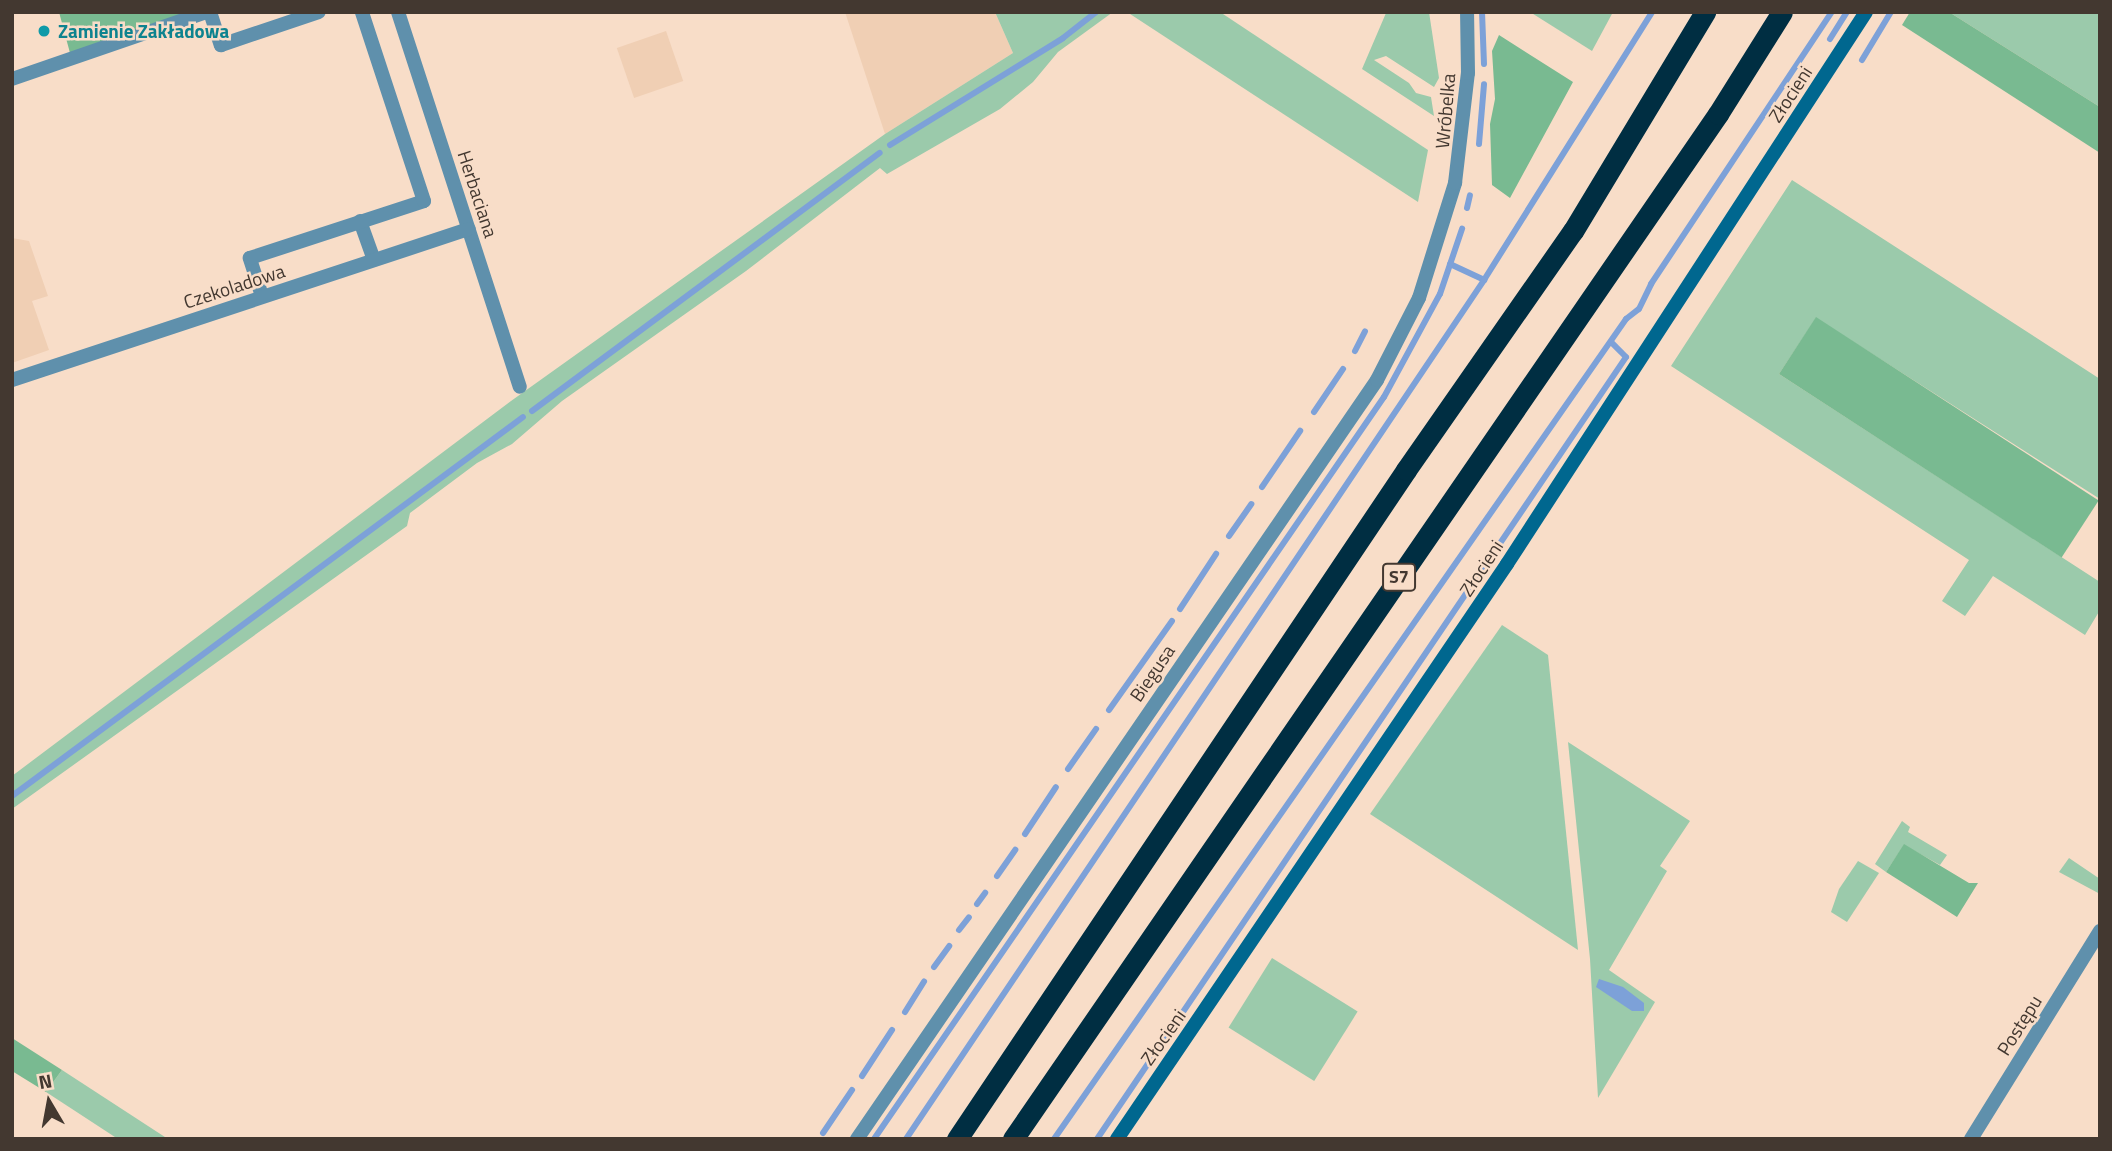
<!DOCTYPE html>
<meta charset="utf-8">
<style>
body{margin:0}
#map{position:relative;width:2112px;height:1151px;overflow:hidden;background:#f8ddc8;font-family:"Titillium Web",sans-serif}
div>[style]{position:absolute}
.built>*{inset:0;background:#f0cfb4;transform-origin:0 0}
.green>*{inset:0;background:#9bcaab;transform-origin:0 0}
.forest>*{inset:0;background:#79ba91;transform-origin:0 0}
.water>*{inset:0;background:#7da1d8}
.stream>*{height:6px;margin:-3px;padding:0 3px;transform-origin:3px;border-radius:3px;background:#7da1d8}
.street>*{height:14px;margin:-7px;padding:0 7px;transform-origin:7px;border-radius:7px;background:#5f90ac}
.secondary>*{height:14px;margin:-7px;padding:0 7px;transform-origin:7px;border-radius:7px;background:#00678f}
.highway>*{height:21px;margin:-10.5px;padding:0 10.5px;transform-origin:10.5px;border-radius:10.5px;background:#002e42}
.dots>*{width:19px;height:19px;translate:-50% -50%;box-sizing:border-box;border:4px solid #f8ddc8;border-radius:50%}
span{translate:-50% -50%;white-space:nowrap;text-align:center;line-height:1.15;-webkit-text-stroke:5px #f8ddc8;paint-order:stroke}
.shield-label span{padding:2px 5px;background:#f8ddc8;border:2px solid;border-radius:5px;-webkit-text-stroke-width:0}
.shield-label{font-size:18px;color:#433830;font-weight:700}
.culture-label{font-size:19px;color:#0d838f;font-weight:700}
.left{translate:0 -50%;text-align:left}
.street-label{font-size:19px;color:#433830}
.frame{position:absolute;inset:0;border:14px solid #433830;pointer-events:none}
.north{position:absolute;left:14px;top:1067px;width:70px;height:70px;-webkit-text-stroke:5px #f8ddc8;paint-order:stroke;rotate:350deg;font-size:19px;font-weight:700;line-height:28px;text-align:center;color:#433830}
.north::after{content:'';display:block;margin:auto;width:24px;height:32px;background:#433830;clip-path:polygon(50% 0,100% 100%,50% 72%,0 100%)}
</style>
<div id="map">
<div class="built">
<div style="clip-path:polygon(845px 12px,995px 12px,1013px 53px,885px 134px)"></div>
<div style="left:666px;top:31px;width:53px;height:52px;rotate:71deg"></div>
<div style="clip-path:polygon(12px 238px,29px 241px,48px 296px,32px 301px,49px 350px,12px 363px)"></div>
</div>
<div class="green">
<div style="clip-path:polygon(995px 12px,1113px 12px,1058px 52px,1033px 82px,1000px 109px,887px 174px,880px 168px,746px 271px,562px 401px,512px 444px,477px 463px,410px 513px,407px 526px,12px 809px,12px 776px,511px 401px,885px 134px,1013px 53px)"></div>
<div style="clip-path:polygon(1127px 12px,1220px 12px,1428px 150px,1418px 202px)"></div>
<div style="clip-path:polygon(1429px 12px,1439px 78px,1434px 87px,1386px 56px,1374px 60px,1409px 83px,1416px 93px,1431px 97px,1434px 116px,1362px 69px,1386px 13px)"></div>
<div style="clip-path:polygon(1530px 12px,1613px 12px,1592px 51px)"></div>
<div style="clip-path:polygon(1949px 12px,2100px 12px,2100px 107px)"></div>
<div style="clip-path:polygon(1792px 180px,2100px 379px,2100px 499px,1816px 318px,1779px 374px,2100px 582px,2100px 610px,2085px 635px,1993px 576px,1965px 616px,1942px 601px,1969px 560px,1671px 366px)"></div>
<div style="clip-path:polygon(1502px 625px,1548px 655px,1578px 950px,1370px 814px)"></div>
<div style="clip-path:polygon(1568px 742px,1690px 821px,1660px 866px,1667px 871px,1609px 970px,1655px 1002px,1598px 1098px,1590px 959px)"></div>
<div style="clip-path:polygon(1902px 821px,1910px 827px,1908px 832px,1947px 855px,1940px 865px,1904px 845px,1886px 872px,1875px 864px)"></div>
<div style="clip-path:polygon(2069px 858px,2100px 879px,2100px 894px,2059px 872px)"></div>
<div style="clip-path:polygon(1858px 861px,1879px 873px,1847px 922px,1831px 912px,1839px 889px)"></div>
<div style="left:1272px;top:958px;width:101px;height:82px;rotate:32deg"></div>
<div style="clip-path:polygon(62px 1070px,168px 1139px,118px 1139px,46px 1092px)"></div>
</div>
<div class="forest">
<div style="clip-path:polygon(59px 12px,191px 12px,70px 53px)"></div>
<div style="clip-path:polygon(1910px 12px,1949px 12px,2100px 107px,2100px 153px,1902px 25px)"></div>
<div style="clip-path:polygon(1499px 35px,1573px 82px,1510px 198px,1492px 185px,1490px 124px,1495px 99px,1492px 51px)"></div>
<div style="left:1816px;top:317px;width:337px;height:68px;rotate:33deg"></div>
<div style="clip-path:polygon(1904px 844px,1969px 883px,1978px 883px,1957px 917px,1886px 872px)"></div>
<div style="clip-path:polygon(12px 1038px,62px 1070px,46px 1092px,12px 1071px)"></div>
</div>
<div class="water">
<div style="clip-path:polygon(1599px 979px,1623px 987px,1644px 1003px,1644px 1011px,1632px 1011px,1596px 987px)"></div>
</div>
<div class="stream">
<div style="left:1482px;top:12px;width:52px;rotate:87.8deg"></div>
<div style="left:1830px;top:39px;width:32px;rotate:-58deg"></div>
<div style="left:1862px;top:60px;width:56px;rotate:-58.9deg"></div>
<div style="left:1479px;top:144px;width:60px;rotate:-85.2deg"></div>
<div style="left:890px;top:145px;width:203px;rotate:-31.7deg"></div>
<div style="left:1063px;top:38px;width:42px;rotate:-38.2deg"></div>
<div style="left:1467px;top:208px;width:13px;rotate:-77deg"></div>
<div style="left:1450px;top:264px;width:38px;rotate:25deg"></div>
<div style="left:1484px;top:280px;width:316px;rotate:-57.9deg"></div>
<div style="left:1355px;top:351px;width:22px;rotate:-63deg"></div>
<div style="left:532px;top:411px;width:433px;rotate:-36.6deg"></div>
<div style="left:1314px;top:412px;width:52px;rotate:-56deg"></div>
<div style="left:1262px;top:487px;width:68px;rotate:-55.8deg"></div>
<div style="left:1229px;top:536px;width:39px;rotate:-55deg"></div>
<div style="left:1180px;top:609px;width:66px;rotate:-56.8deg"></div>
<div style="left:1109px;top:710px;width:109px;rotate:-54.7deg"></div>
<div style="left:1068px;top:769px;width:49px;rotate:-55deg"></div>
<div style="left:12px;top:796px;width:636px;rotate:-36.56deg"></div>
<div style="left:1025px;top:834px;width:56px;rotate:-56.6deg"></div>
<div style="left:997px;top:876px;width:32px;rotate:-55deg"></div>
<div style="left:977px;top:904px;width:14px;rotate:-54deg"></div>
<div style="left:959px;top:930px;width:16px;rotate:-52deg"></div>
<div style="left:934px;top:967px;width:26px;rotate:-54deg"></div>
<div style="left:905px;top:1012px;width:36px;rotate:-58deg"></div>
<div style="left:862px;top:1076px;width:55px;rotate:-56.9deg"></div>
<div style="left:823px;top:1133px;width:52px;rotate:-56deg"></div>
<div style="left:874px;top:1139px;width:900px;rotate:-55.5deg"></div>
<div style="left:1384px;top:397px;width:117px;rotate:-61.5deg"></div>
<div style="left:1440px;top:294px;width:69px;rotate:-71.3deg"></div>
<div style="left:906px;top:1139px;width:1035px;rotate:-56.06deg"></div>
<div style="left:1054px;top:1139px;width:1000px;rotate:-55.1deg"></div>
<div style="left:1626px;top:319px;width:16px;rotate:-38deg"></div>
<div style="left:1639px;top:309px;width:28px;rotate:-64deg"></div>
<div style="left:1651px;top:284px;width:327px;rotate:-56.4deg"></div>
<div style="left:1097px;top:1139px;width:944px;rotate:-55.92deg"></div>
<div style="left:1626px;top:357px;width:21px;rotate:-135deg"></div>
</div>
<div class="street">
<div style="left:210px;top:12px;width:35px;rotate:72deg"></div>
<div style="left:221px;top:45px;width:103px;rotate:-18.6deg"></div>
<div style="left:398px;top:12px;width:394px;rotate:72deg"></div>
<div style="left:12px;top:79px;width:206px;rotate:-19deg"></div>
<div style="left:360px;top:221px;width:41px;rotate:70.3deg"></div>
<div style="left:262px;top:296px;width:40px;rotate:-108deg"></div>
<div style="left:250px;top:258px;width:183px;rotate:-18.1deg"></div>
<div style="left:424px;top:201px;width:199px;rotate:-108.2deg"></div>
<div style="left:12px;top:380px;width:481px;rotate:-18.3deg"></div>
<div style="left:857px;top:1139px;width:920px;rotate:-55.58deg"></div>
<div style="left:1377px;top:380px;width:92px;rotate:-62.9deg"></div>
<div style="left:1419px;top:298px;width:121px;rotate:-72.6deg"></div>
<div style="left:1455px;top:183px;width:111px;rotate:-83.3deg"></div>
<div style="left:1468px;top:73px;width:61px;rotate:-90.9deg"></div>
<div style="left:1971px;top:1139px;width:245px;rotate:-58.2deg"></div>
</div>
<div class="secondary">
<div style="left:1117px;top:1139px;width:695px;rotate:-55.85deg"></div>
<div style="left:1507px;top:564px;width:658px;rotate:-56.96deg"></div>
</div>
<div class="highway">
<div style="left:957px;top:1139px;width:806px;rotate:-56.13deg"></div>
<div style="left:1406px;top:470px;width:292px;rotate:-55.1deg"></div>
<div style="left:1573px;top:231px;width:256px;rotate:-58.9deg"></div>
<div style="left:1013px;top:1139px;width:1244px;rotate:-55.48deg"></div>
<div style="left:1718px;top:114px;width:120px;rotate:-57.9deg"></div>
</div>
<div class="dots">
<div style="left:44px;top:31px;background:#0f9aa8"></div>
</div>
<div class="shield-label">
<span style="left:1399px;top:577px">S7</span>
</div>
<div class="culture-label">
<span class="left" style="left:58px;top:31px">Zamienie Zakładowa</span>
</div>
<div class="street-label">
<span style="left:1790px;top:94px;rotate:-57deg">Złocieni</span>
<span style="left:1445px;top:111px;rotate:-85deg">Wróbelka</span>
<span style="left:478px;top:194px;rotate:72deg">Herbaciana</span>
<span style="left:234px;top:286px;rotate:-18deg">Czekoladowa</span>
<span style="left:1481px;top:568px;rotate:-57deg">Złocieni</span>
<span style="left:1152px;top:673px;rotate:-56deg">Biegusa</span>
<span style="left:2019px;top:1025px;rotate:-58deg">Postępu</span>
<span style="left:1163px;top:1037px;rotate:-55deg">Złocieni</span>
</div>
<div class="frame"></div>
<div class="north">N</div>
</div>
